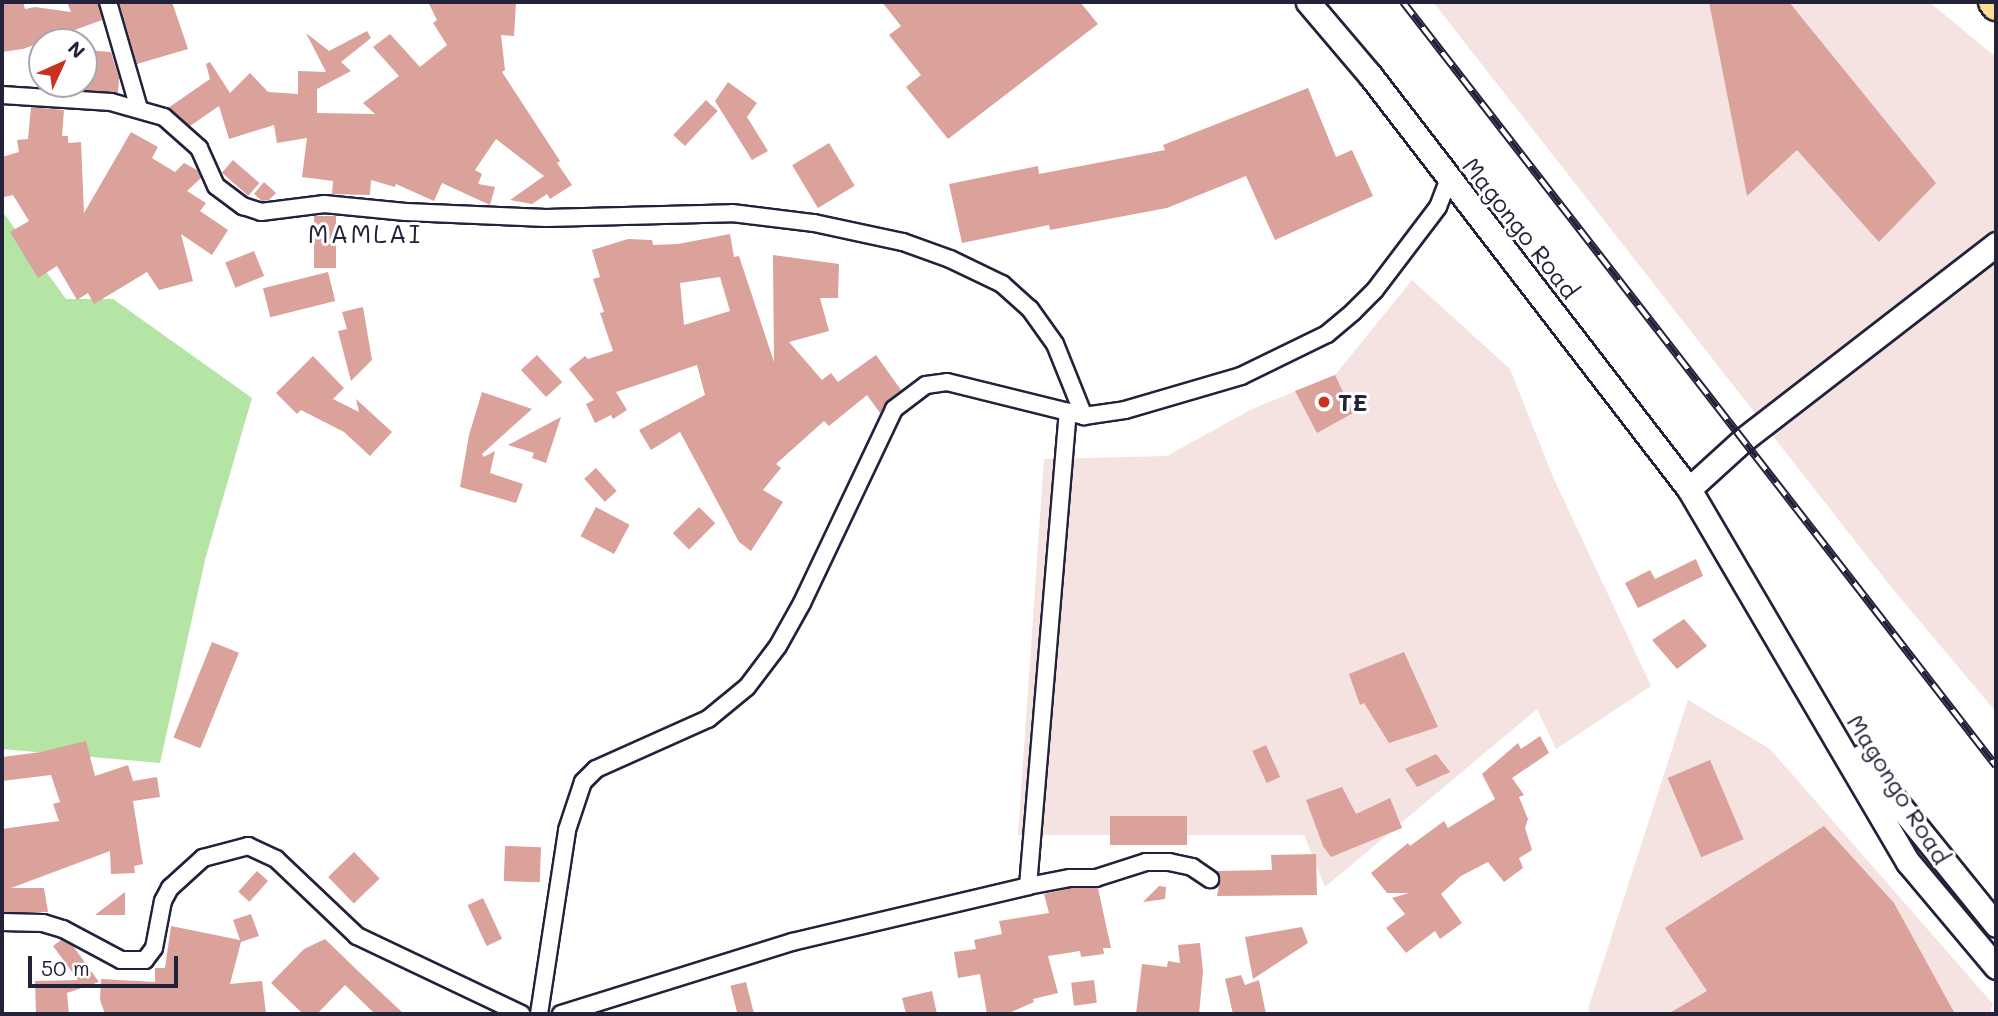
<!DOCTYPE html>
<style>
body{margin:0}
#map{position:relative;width:1998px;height:1016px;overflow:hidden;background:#fff;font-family:Mali,sans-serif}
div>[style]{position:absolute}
.built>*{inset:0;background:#f4e3e1}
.green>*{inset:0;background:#b4e5a5}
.building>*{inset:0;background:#dba19b;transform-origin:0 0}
.roads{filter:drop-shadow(2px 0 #22223b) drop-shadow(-2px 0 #22223b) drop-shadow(0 2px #22223b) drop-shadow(0 -2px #22223b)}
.street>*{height:16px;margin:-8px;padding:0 8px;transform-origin:8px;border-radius:8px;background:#fff}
.secondary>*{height:23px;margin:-11.5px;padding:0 11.5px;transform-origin:11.5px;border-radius:11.5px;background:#fff}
.highway>*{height:28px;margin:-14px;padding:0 14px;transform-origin:14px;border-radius:14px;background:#fbdf96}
.rail>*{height:8px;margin-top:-4px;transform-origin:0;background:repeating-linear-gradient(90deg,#fff 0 16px,#22223b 0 32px);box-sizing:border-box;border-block:2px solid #22223b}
.dots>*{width:19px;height:19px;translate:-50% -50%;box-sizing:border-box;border:4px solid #fff;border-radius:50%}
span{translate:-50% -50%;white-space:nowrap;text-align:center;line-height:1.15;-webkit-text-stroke:6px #fff;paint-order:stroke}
.street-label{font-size:24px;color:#22223b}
.poi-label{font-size:24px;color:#22223b;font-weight:700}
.left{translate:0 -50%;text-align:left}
.neighbourhood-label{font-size:26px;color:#22223b;letter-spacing:2px}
.frame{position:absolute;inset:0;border:4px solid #22223b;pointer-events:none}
.north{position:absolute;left:28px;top:28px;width:70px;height:70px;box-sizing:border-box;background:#fff;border:2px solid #a7a7b1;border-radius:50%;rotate:45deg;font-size:19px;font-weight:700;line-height:28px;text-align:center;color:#22223b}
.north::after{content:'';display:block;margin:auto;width:24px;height:32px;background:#c8321e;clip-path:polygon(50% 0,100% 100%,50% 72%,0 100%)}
.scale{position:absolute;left:28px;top:956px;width:150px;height:32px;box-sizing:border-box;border:4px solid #22223b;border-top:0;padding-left:9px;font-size:21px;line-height:24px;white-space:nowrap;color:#22223b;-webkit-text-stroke:5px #fff;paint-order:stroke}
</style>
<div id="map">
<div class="built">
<div style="clip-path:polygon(1433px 2px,1929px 2px,1996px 57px,1996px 712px,1888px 583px)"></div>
<div style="clip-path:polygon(1412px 280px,1510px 369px,1553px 477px,1651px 686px,1556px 749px,1537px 709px,1325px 887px,1304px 835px,1018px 835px,1044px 459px,1167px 456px,1252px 409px,1335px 375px)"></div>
<div style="clip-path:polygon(1688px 700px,1770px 749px,1993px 1004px,1990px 1014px,1591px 1014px,1588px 1009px)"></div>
</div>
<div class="green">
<div style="clip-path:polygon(2px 211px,66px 299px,113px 299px,252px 398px,205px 560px,160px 763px,2px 749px)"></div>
</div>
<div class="building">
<div style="clip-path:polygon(2px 2px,23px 2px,25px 9px,35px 7px,71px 12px,67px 2px,98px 2px,102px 20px,23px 49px,2px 52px)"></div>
<div style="clip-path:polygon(119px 2px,172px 2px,188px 49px,137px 64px)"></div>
<div style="clip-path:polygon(428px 2px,516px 2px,514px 36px,501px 35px,505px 70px,502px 72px,560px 161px,557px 163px,572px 185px,550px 199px,547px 194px,532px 204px,510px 200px,544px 176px,496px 139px,475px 170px,482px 174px,478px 184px,495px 187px,490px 205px,442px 183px,434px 201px,396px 184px,395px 187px,371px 180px,370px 195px,332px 194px,333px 181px,302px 177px,307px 138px,277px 143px,274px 125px,229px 139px,219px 106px,190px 126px,168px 108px,210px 79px,206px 64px,210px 62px,230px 93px,250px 73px,268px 92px,298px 94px,298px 71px,326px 72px,306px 33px,329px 51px,367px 31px,371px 38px,341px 62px,351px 71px,317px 89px,317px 113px,375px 114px,363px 103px,399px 76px,373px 47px,390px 34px,420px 67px,447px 45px,433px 23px,437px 20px)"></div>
<div style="clip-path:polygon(882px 2px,1080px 2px,1098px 24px,948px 139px,906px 87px,921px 75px,889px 35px,901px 26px)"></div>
<div style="clip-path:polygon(1709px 2px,1789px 2px,1936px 183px,1879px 242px,1797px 150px,1747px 196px)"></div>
<div style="clip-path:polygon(84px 50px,111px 52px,119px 78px,118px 93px,84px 90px)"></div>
<div style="clip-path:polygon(728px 82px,757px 103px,747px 117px,768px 151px,752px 160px,715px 101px)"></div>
<div style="clip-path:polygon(1308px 88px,1336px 157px,1352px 150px,1373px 196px,1275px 240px,1246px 176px,1167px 208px,1050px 230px,1049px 225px,962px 243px,949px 184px,1038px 166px,1039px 174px,1165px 150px,1163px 145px)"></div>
<div style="left:706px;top:100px;width:16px;height:48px;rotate:43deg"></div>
<div style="clip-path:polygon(31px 107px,64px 110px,62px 136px,68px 136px,68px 143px,81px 142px,84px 213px,131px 132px,158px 147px,152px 158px,175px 172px,184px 163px,197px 170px,201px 178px,187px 191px,206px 203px,200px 211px,228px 230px,212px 255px,181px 234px,193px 281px,159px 290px,147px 272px,94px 304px,88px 293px,77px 300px,57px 266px,38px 278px,10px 232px,29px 221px,13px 195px,4px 197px,2px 188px,2px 157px,19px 152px,17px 140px,28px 139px)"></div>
<div style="left:829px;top:143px;width:50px;height:43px;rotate:59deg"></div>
<div style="left:233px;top:160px;width:35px;height:17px;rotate:41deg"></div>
<div style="clip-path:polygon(264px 182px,276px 193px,269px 200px,262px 201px,254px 194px)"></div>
<div style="left:314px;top:216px;width:22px;height:52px"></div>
<div style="clip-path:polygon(evenodd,730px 234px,734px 257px,739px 256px,774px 362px,773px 255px,839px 264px,838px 298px,820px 298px,829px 331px,789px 342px,822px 380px,831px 373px,838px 382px,876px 355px,901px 390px,887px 401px,880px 413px,867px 395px,829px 426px,824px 421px,776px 464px,781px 468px,763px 490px,783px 502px,751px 551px,739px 542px,680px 432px,651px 450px,639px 430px,705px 395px,697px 365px,616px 392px,627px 410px,613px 419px,611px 415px,595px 423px,586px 404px,594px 400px,569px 369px,585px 356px,588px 359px,613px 351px,600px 313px,604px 312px,593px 279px,600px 277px,592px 250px,628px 239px,652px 240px,653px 245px,678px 244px,730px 234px,720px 277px,730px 311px,684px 325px,680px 283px,720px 277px)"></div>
<div style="left:254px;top:251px;width:27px;height:31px;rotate:68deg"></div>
<div style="left:328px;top:272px;width:30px;height:67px;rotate:76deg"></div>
<div style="clip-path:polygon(363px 307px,372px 360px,351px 381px,338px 331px,347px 329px,342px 312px)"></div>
<div style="left:537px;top:355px;width:37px;height:22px;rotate:47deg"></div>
<div style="clip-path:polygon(313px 356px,344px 388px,333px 399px,359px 412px,356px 399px,392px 432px,370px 456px,344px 432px,301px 410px,297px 414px,276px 393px)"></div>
<div style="clip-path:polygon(1335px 375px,1353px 413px,1317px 433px,1295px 391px)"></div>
<div style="clip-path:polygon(482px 392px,532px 409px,482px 454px,484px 457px,495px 451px,490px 473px,523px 484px,516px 503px,460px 487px,469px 435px)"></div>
<div style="clip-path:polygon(561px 417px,546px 463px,532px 458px,534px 453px,508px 445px)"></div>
<div style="left:596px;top:468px;width:31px;height:16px;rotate:48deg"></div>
<div style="left:596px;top:507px;width:38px;height:33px;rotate:28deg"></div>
<div style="left:699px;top:507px;width:23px;height:37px;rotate:45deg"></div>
<div style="clip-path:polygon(1696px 559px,1703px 576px,1638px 608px,1625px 583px,1650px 570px,1655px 579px)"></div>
<div style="clip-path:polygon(1684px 619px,1707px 646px,1677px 669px,1652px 640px)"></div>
<div style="left:212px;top:642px;width:29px;height:103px;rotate:22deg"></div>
<div style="clip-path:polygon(1404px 652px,1438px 727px,1389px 743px,1364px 703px,1360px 705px,1349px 674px)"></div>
<div style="clip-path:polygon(1540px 736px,1549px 753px,1512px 778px,1524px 795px,1519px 797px,1528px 819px,1525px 828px,1532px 850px,1519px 858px,1523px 868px,1504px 882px,1488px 862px,1461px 876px,1441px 894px,1462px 923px,1440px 939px,1435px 931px,1406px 953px,1386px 928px,1405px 914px,1392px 898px,1409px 893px,1387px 893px,1371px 873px,1408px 843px,1410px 846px,1444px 821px,1448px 828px,1495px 799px,1482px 774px,1518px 743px,1521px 749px)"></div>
<div style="clip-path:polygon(86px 741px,95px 776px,128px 765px,133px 781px,157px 777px,160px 797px,133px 801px,143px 864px,134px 866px,135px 873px,111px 874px,110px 851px,11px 888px,44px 888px,48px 912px,2px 912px,2px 829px,59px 821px,53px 804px,60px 802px,51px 775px,2px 781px,2px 757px,41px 752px)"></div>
<div style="left:1266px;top:745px;width:35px;height:15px;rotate:66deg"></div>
<div style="clip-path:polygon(1436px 754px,1450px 772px,1417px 787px,1405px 769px)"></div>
<div style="left:1710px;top:760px;width:86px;height:46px;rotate:67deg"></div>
<div style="clip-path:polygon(1342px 787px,1356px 814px,1390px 798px,1402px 828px,1331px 857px,1323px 846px,1306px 800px)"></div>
<div style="left:1110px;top:816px;width:77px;height:29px"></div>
<div style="clip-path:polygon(1824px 826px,1894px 903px,1955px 1014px,1668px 1014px,1707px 991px,1665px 928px)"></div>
<div style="left:505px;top:846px;width:36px;height:35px;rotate:2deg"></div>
<div style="left:354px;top:852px;width:37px;height:36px;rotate:46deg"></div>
<div style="clip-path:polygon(1316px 854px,1317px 895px,1217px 896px,1220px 879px,1217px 871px,1272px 870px,1271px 855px)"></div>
<div style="left:257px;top:871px;width:15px;height:28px;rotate:42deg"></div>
<div style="clip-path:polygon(1159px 886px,1166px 887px,1165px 899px,1143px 902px)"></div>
<div style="clip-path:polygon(1071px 888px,1098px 888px,1111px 948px,1103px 948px,1104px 954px,1081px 957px,1080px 951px,1048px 956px,1058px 993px,1033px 999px,1034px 1002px,1007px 1014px,987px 1014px,980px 974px,958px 978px,954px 952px,976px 949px,974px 940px,1002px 934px,999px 921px,1049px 913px,1044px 894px)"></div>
<div style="clip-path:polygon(125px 892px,125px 915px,95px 915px)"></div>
<div style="left:483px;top:898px;width:45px;height:17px;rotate:65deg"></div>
<div style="clip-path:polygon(251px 914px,259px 936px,241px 942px,230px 984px,262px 981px,266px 1013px,105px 1014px,100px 1000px,101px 979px,155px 982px,155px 968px,165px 968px,171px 926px,240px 940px,233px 920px)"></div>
<div style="clip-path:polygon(1302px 927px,1308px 943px,1253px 979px,1245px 937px)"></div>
<div style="clip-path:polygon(325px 939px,358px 971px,404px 1014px,375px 1014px,345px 985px,317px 1014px,303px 1014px,271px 983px,304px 949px)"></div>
<div style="clip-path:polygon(61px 940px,73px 946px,99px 982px,67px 993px,69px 1014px,36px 1014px,35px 981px,78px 980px,53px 946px)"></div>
<div style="clip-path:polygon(1200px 943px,1203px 971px,1199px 1014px,1136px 1014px,1142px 964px,1167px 967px,1168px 961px,1180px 963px,1178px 945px)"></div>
<div style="clip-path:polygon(1241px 975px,1245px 985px,1259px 980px,1266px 1014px,1233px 1014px,1225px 979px)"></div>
<div style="left:1094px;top:980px;width:23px;height:23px;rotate:83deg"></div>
<div style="left:746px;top:982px;width:33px;height:16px;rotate:76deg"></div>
<div style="clip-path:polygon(932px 991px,937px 1014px,906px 1014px,902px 998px)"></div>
</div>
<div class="roads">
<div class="street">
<div style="left:108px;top:2px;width:111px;rotate:73.8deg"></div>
<div style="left:2px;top:95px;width:109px;rotate:3.7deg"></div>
<div style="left:111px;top:102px;width:55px;rotate:15.8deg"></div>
<div style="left:164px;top:117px;width:47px;rotate:41.5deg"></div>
<div style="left:199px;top:148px;width:42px;rotate:65.9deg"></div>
<div style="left:216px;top:186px;width:34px;rotate:37deg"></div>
<div style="left:243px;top:206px;width:19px;rotate:18deg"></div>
<div style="left:261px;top:212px;width:64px;rotate:-7.2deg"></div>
<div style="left:324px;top:204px;width:82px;rotate:5.6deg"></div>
<div style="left:406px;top:212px;width:140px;rotate:2.5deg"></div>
<div style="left:546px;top:218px;width:186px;rotate:-1.5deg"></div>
<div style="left:732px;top:213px;width:83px;rotate:7deg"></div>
<div style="left:814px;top:223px;width:91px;rotate:12.1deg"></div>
<div style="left:903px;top:242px;width:50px;rotate:19.9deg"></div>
<div style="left:950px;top:259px;width:58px;rotate:25.7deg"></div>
<div style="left:1002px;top:284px;width:38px;rotate:42deg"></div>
<div style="left:1030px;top:309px;width:43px;rotate:54.5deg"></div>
<div style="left:1055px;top:344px;width:78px;rotate:68.1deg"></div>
<div style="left:1028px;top:886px;width:476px;rotate:-85.2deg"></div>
<div style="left:2px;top:922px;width:41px;rotate:1.4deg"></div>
<div style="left:43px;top:923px;width:21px;rotate:17deg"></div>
<div style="left:63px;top:929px;width:66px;rotate:28.1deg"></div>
<div style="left:121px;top:960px;width:24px"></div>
<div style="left:145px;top:960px;width:15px;rotate:-53deg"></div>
<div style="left:154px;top:948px;width:48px;rotate:-79.2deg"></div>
<div style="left:163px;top:901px;width:15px;rotate:-62deg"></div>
<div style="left:170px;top:888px;width:45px;rotate:-42.3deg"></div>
<div style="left:203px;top:858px;width:47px;rotate:-14.9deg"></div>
<div style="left:248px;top:846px;width:31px;rotate:25deg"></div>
<div style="left:276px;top:859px;width:112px;rotate:43.5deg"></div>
<div style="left:357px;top:936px;width:182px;rotate:25.4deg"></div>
<div style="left:539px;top:1014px;width:186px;rotate:-81.3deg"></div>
<div style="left:567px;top:830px;width:51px;rotate:-71.6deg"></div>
<div style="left:583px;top:782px;width:18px;rotate:-45deg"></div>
<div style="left:596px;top:769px;width:123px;rotate:-24.1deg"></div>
<div style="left:708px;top:719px;width:50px;rotate:-39.4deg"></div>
<div style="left:747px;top:687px;width:51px;rotate:-52.9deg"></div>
<div style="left:778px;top:646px;width:49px;rotate:-60.8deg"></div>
<div style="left:802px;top:603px;width:215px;rotate:-64.6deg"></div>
<div style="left:894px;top:409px;width:40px;rotate:-37deg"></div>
<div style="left:926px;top:385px;width:21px;rotate:-8deg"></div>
<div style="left:947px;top:382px;width:141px;rotate:13.9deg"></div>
<div style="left:1084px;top:416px;width:41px;rotate:-8.3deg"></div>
<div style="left:1125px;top:410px;width:121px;rotate:-16.3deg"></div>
<div style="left:1241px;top:376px;width:96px;rotate:-26deg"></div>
<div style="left:1327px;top:334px;width:34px;rotate:-40deg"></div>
<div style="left:1353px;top:312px;width:31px;rotate:-45deg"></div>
<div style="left:1375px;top:290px;width:104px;rotate:-52.8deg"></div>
<div style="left:1438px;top:207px;width:31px;rotate:-69deg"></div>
<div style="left:561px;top:1014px;width:242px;rotate:-17.3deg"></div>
<div style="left:792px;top:942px;width:243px;rotate:-13.3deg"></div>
<div style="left:1028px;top:886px;width:43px;rotate:-10.8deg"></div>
<div style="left:1070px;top:878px;width:26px"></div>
<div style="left:1096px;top:878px;width:52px;rotate:-17.7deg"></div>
<div style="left:1146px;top:862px;width:23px"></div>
<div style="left:1169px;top:862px;width:24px;rotate:12deg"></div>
<div style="left:1192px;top:867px;width:22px;rotate:34deg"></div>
</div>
<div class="secondary">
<div style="left:1308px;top:2px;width:96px;rotate:49.7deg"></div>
<div style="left:1370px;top:75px;width:523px;rotate:52.38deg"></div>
<div style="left:1689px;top:489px;width:433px;rotate:59.6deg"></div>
<div style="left:1908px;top:862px;width:137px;rotate:50deg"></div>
<div style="left:1689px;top:489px;width:74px;rotate:-42.3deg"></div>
<div style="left:1744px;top:439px;width:319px;rotate:-37.7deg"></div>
<div style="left:1860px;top:757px;width:216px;rotate:51deg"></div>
</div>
<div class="highway">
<div style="left:1993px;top:2px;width:5px;rotate:53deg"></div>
</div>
</div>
<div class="rail">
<div style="left:1403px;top:2px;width:967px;rotate:52.18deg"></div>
</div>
<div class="dots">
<div style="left:1324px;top:402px;background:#c8321e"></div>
</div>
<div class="street-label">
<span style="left:1521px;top:228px;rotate:52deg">Magongo Road</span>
<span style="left:1899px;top:789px;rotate:58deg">Magongo Road</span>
</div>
<div class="poi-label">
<span class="left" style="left:1338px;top:402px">TE</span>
</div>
<div class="neighbourhood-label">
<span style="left:365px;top:234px">MAMLAI</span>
</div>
<div class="frame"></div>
<div class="north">N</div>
<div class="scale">50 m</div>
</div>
